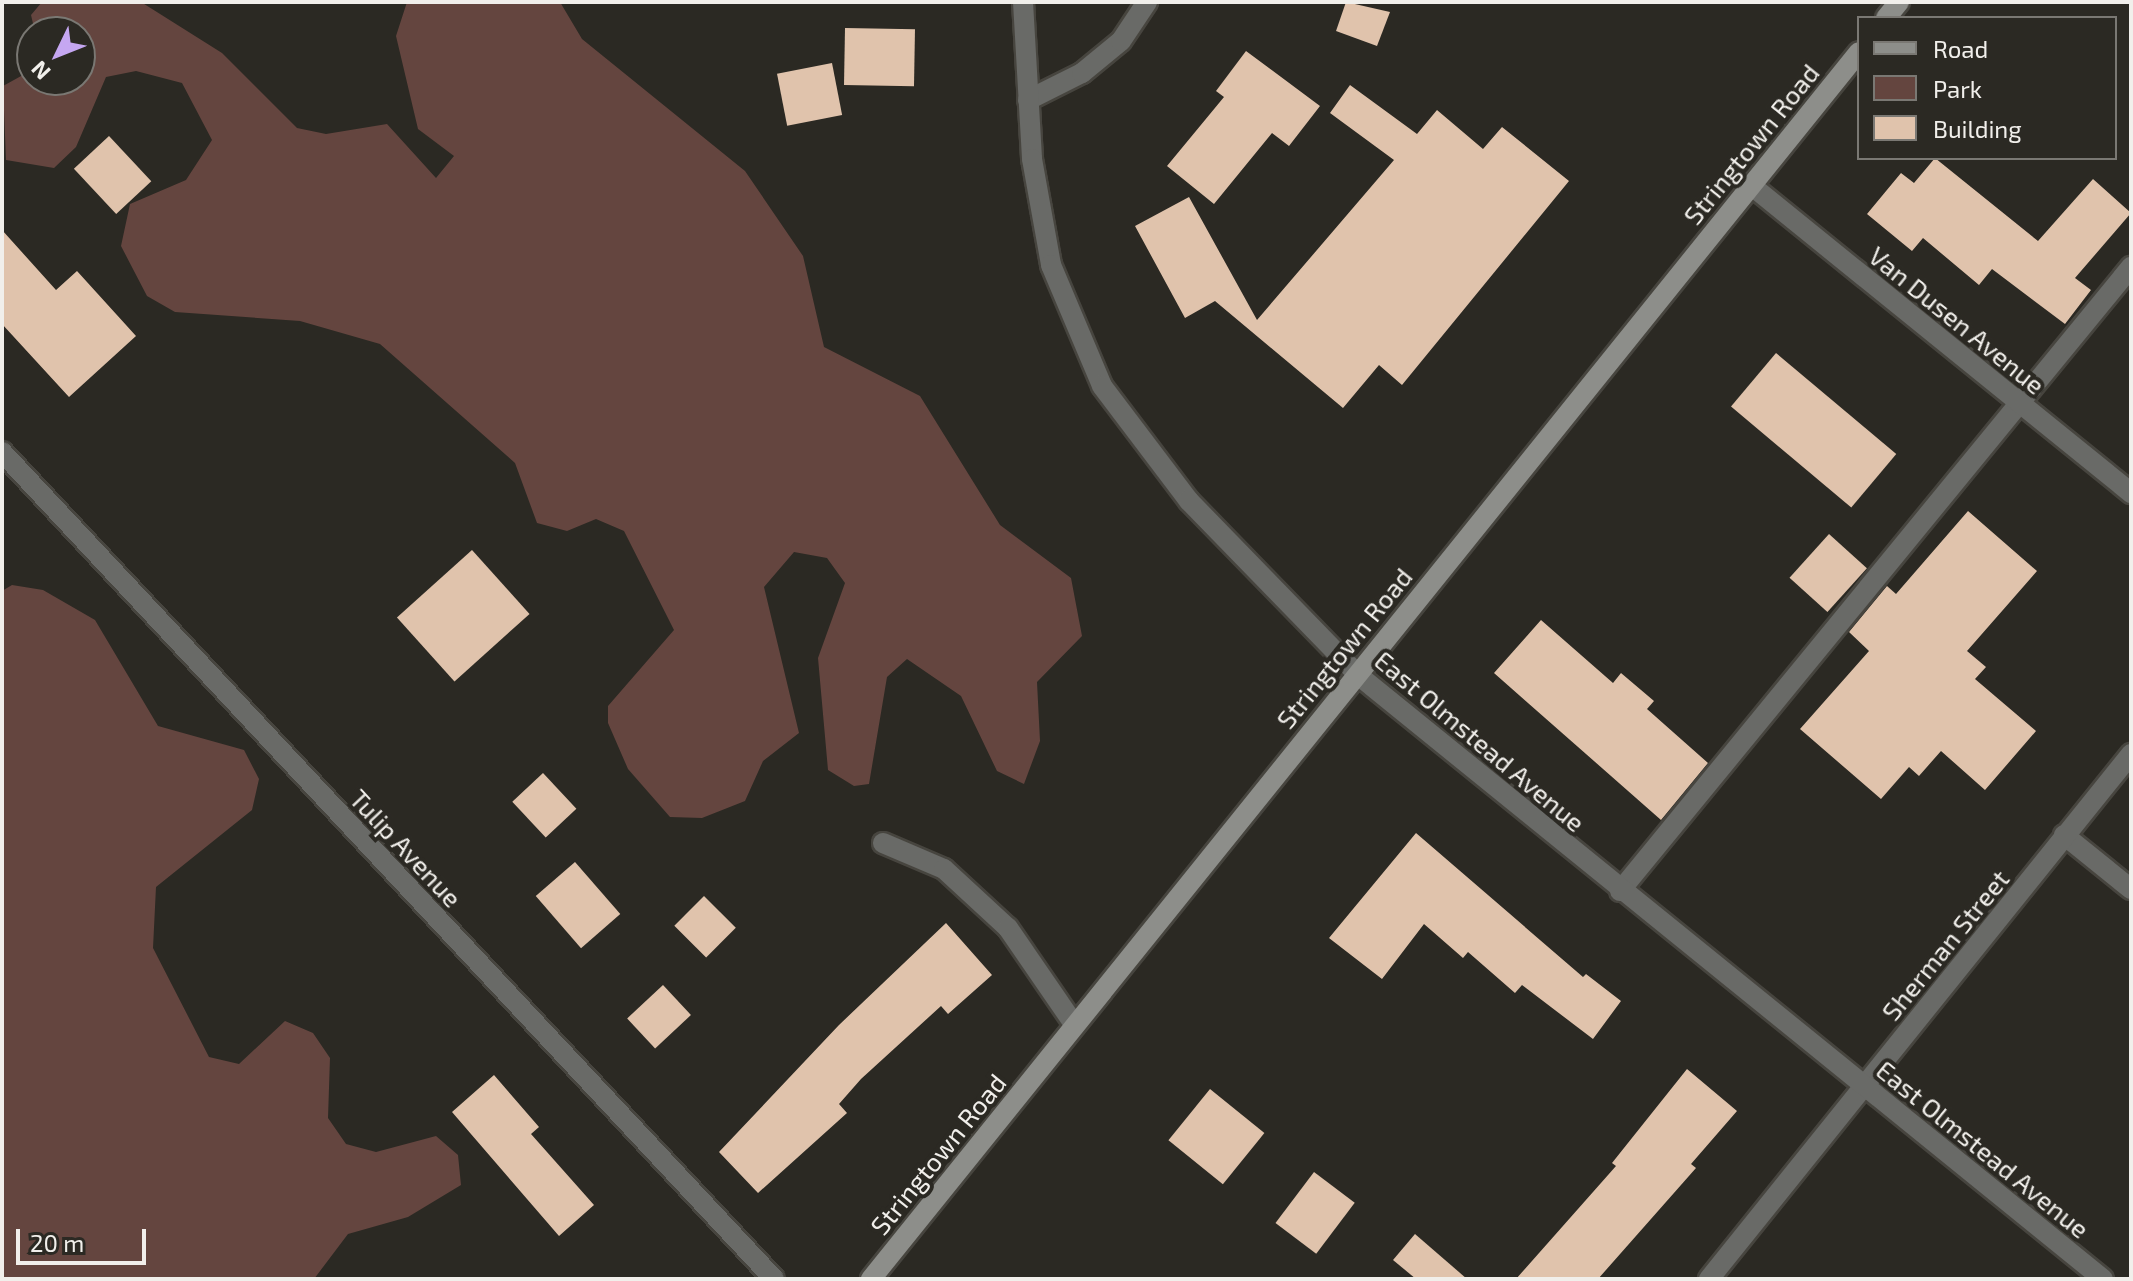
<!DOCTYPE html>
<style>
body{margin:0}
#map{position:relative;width:2133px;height:1281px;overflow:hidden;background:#2b2923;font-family:"Exo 2",sans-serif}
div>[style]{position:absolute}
.green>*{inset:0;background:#64453f}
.building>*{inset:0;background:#e0c3ac;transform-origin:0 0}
.roads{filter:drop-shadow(2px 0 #47453f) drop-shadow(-2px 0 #47453f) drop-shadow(0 2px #47453f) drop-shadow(0 -2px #47453f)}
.service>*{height:20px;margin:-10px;padding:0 10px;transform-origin:10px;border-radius:10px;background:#696a67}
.minor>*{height:20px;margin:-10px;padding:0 10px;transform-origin:10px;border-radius:10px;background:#696a67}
.tertiary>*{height:20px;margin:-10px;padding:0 10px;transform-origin:10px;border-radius:10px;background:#696a67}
.secondary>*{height:20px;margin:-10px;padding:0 10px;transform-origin:10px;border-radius:10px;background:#8d8e8a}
span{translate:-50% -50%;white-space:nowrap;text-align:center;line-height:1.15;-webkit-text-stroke:8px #2b2923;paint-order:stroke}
.street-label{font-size:26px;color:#f1efeb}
.frame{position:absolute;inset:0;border:4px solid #f1efeb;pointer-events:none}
.legend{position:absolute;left:1857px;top:16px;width:260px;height:144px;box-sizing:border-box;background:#2b2923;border:2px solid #7a7873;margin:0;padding:10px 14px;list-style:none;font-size:24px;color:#f1efeb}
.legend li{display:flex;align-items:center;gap:16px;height:40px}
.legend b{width:40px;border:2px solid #7a7873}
.north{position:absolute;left:16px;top:16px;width:80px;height:80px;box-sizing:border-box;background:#2b2923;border:2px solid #7a7873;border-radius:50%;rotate:227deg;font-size:22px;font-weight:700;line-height:32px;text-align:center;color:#f1efeb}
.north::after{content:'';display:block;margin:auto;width:28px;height:36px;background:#c5a7f1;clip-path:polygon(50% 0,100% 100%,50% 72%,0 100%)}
.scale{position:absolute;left:16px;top:1229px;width:130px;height:36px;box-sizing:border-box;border:4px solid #f1efeb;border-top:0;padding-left:10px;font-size:24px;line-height:28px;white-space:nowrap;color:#f1efeb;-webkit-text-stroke:6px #2b2923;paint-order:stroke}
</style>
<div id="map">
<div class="green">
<div style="clip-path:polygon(42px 2px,141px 2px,222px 53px,297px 128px,326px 134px,387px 124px,436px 178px,454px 156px,418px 129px,396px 36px,407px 2px,560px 2px,582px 39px,745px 171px,803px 256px,824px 347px,920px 396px,1000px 525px,1071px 578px,1082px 636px,1037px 682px,1040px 741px,1024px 784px,997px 771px,961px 696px,907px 659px,887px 677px,869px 784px,854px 786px,828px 770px,818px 658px,845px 583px,827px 558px,794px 552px,764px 587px,799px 733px,763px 761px,745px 801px,702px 818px,670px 817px,628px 769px,608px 723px,608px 706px,674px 630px,624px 531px,596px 519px,567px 531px,537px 523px,515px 463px,380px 344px,300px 321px,175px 312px,147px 296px,121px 246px,130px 204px,186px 180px,212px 140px,182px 83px,136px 71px,106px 77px,76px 147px,54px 168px,6px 160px,3px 86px,32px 70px,32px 80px,80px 80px,80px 32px,35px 32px,31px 15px)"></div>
<div style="clip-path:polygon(12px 585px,43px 590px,95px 620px,158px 726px,244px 750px,259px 779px,252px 810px,156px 887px,153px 948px,209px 1057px,239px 1064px,285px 1021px,313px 1033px,330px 1058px,328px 1118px,346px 1144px,376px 1152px,436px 1136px,458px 1155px,461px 1185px,408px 1217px,348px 1234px,314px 1279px,2px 1279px,2px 591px)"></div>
</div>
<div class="building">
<div style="clip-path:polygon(1346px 2px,1390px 12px,1377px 46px,1336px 31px)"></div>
<div style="left:845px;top:28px;width:70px;height:57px;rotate:1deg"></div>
<div style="clip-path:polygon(1246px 51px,1320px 106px,1289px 146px,1272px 133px,1214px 204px,1167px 166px,1224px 97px,1216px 91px)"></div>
<div style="left:832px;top:63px;width:53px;height:56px;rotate:79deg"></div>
<div style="clip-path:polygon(1350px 85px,1417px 134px,1437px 110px,1483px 149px,1502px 127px,1569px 181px,1402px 385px,1379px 365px,1343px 408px,1215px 301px,1185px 318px,1135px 226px,1189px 197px,1257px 320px,1394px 160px,1330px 113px)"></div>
<div style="left:109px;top:136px;width:62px;height:48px;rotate:47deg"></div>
<div style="clip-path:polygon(1935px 158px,2038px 241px,2093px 179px,2131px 213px,2075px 278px,2091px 290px,2065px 324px,1992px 269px,1979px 285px,1923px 238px,1912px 251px,1867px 214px,1901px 173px,1914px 183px)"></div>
<div style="clip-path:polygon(2px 230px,56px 290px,77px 271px,136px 336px,69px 397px,2px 324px)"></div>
<div style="left:1776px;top:353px;width:157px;height:70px;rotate:40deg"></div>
<div style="clip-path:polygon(1968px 511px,2037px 571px,1967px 651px,1986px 667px,1975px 679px,2036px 731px,1985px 790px,1941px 751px,1919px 776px,1909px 767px,1881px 799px,1800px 729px,1869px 651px,1849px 632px,1887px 586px,1896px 594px)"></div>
<div style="left:1829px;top:534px;width:51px;height:59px;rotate:42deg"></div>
<div style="left:472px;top:550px;width:86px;height:101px;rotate:48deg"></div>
<div style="clip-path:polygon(1541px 620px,1613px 683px,1621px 673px,1654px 701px,1647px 709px,1708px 763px,1661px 820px,1494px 673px)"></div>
<div style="left:543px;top:773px;width:49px;height:42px;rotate:47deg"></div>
<div style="clip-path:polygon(1416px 833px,1583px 977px,1586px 974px,1621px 1001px,1593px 1039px,1522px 985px,1515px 993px,1468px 952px,1463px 958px,1424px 924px,1382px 979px,1329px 938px)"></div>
<div style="left:575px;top:862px;width:69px;height:52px;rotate:49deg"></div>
<div style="left:704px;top:896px;width:45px;height:42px;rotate:45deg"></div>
<div style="clip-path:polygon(946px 923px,992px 975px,948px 1014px,941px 1006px,861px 1079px,839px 1104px,847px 1113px,758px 1193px,719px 1152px,839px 1025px)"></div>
<div style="left:663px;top:985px;width:41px;height:49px;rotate:47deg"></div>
<div style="clip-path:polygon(1687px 1069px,1737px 1111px,1691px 1164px,1696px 1168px,1598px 1279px,1516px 1279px,1616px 1166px,1612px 1163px)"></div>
<div style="clip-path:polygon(494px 1075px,539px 1127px,531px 1134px,594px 1205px,559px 1236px,452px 1112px)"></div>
<div style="left:1210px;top:1089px;width:70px;height:66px;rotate:39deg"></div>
<div style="left:1314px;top:1172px;width:51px;height:64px;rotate:37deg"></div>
<div style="clip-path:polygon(1415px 1234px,1467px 1279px,1416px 1279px,1393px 1260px)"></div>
</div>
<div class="roads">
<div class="service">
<div style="left:1028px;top:100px;width:60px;rotate:-26.6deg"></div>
<div style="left:1082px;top:73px;width:50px;rotate:-39.4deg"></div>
<div style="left:1121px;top:41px;width:47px;rotate:-56.3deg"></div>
<div style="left:2064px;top:835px;width:86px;rotate:38.9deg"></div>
<div style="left:883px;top:843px;width:66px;rotate:23.1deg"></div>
<div style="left:944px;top:869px;width:87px;rotate:42.7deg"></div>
<div style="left:1008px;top:928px;width:116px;rotate:55.5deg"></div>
<div style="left:1620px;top:891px;width:807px;rotate:-50.69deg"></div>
</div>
<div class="minor">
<div style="left:1023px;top:2px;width:157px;rotate:86.7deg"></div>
<div style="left:1032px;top:159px;width:108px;rotate:79.8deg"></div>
<div style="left:1051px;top:265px;width:131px;rotate:67.1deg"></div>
<div style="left:1102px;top:386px;width:144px;rotate:52.9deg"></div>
<div style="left:1189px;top:501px;width:243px;rotate:45.8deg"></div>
<div style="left:1752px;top:186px;width:488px;rotate:39deg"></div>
<div style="left:2px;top:452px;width:1131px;rotate:46.97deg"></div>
<div style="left:1709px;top:1279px;width:674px;rotate:-51.21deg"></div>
</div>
<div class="tertiary">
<div style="left:1358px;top:675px;width:959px;rotate:39.03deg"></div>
</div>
<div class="secondary">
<div style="left:1886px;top:18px;width:21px;rotate:-51deg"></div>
<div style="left:871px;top:1279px;width:1575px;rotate:-51.16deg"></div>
</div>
</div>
<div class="street-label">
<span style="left:1751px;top:144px;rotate:-51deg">Stringtown Road</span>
<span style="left:1957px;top:320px;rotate:39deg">Van Dusen Avenue</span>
<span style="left:1344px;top:648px;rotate:-51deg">Stringtown Road</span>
<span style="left:1480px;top:741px;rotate:40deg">East Olmstead Avenue</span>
<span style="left:406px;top:848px;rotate:47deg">Tulip Avenue</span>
<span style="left:1945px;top:945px;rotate:-51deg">Sherman Street</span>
<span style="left:1983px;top:1149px;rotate:39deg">East Olmstead Avenue</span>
<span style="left:938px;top:1154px;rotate:-51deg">Stringtown Road</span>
</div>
<div class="frame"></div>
<ul class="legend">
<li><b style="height:10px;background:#8d8e8a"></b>Road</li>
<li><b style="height:22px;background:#64453f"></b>Park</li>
<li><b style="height:22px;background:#e0c3ac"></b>Building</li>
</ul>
<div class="north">N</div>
<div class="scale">20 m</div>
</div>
